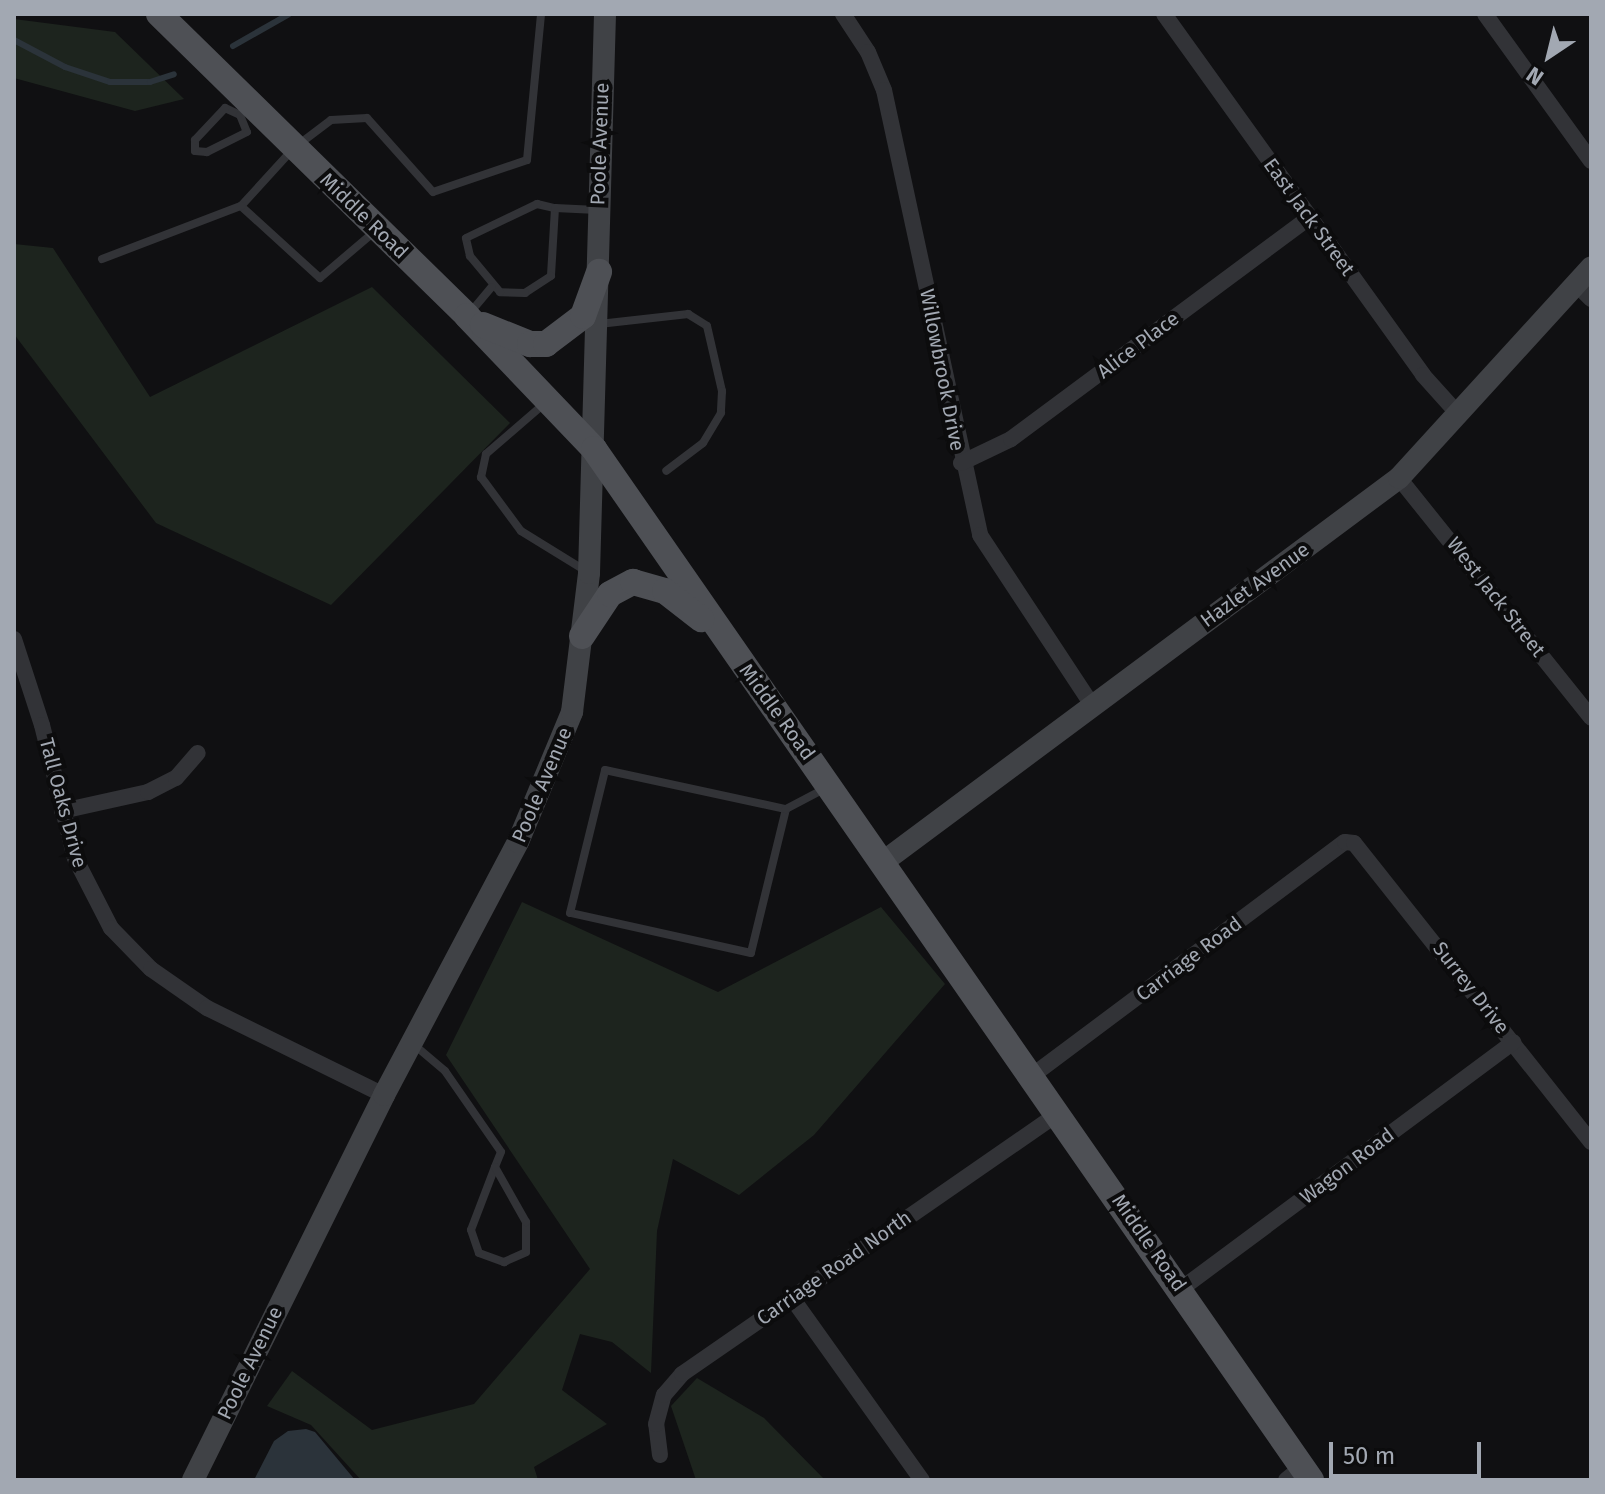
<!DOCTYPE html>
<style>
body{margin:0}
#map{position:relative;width:1605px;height:1494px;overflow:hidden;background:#101012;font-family:"Fira Sans",sans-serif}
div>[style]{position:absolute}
.green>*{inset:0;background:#1d241e}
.water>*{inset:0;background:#2b333a}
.stream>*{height:6px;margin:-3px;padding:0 3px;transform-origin:3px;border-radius:3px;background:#2b333a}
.lane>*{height:8px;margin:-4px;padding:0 4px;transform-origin:4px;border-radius:4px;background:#323337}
.street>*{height:16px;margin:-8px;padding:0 8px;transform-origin:8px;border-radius:8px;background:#323337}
.secondary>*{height:22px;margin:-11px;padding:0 11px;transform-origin:11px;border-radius:11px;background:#404246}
.primary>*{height:26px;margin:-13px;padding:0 13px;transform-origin:13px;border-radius:13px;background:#4e5055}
span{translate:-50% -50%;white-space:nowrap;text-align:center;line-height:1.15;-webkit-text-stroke:8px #0c0c0d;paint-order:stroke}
.street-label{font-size:20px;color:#a2a8b2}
.frame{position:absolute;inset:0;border:16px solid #a2a8b2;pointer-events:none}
.north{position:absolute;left:1509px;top:16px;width:80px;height:80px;-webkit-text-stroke:6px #0c0c0d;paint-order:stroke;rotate:215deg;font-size:22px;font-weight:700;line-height:32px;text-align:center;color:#a2a8b2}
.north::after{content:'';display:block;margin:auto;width:28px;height:36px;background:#a2a8b2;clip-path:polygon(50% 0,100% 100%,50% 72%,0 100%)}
.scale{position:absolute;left:1329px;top:1442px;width:152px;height:36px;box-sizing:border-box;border:4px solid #a2a8b2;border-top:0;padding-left:10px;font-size:24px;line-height:28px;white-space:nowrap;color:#a2a8b2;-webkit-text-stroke:6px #0c0c0d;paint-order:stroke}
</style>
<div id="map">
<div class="green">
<div style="clip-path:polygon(14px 19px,115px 32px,184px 99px,135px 111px,14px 78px)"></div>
<div style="clip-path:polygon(14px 244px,53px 248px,150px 397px,372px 287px,510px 423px,331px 605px,156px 523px,14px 334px)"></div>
<div style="clip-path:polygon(522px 902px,718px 992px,881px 907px,945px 984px,814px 1135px,739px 1195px,673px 1159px,657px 1231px,651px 1373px,612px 1342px,580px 1334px,562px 1390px,607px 1424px,534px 1467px,538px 1480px,361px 1480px,311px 1425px,267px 1406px,292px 1371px,372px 1430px,474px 1404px,590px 1269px,446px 1055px)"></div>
<div style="clip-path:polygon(697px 1378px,764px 1418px,825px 1480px,696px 1480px,671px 1406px)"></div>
</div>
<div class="water">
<div style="clip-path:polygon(306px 1429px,315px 1432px,355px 1480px,254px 1480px,274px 1441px,288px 1431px)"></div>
</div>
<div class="stream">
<div style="left:14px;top:40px;width:58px;rotate:27.9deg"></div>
<div style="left:65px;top:67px;width:47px;rotate:18.4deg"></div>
<div style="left:110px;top:82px;width:40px"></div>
<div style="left:150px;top:82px;width:25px;rotate:-18deg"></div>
<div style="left:233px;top:46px;width:64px;rotate:-29.7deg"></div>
</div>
<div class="lane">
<div style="left:225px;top:108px;width:17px;rotate:25deg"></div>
<div style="left:240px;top:115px;width:18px;rotate:68deg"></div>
<div style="left:247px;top:132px;width:45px;rotate:153.4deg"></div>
<div style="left:207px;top:152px;width:12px;rotate:-175deg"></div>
<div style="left:195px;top:151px;width:11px;rotate:-90deg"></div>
<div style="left:195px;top:140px;width:44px;rotate:-46.8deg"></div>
<div style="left:537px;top:204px;width:18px;rotate:13deg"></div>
<div style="left:555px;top:208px;width:68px;rotate:93.4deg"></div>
<div style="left:551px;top:276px;width:31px;rotate:147deg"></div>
<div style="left:525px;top:293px;width:25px;rotate:-178deg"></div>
<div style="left:500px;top:292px;width:47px;rotate:-129.8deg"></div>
<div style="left:470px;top:256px;width:18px;rotate:-103deg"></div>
<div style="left:466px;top:238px;width:79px;rotate:-25.6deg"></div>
<div style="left:555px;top:208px;width:42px;rotate:2.7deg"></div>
<div style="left:374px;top:232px;width:71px;rotate:139.6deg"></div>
<div style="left:320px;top:278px;width:107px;rotate:-137.7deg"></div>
<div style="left:241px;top:206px;width:79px;rotate:-47.6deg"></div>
<div style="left:294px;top:148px;width:46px;rotate:-37.1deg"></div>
<div style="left:331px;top:120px;width:36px;rotate:-3deg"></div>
<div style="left:367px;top:118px;width:99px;rotate:48.3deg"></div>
<div style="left:433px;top:192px;width:99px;rotate:-18.8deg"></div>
<div style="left:527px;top:160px;width:147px;rotate:-84.5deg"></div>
<div style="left:102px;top:259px;width:149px;rotate:-20.9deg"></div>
<div style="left:469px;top:314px;width:35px;rotate:-50deg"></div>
<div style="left:599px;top:324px;width:90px;rotate:-6.4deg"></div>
<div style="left:688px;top:314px;width:22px;rotate:32deg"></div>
<div style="left:707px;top:326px;width:67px;rotate:77deg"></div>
<div style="left:722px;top:391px;width:22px;rotate:93deg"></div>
<div style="left:721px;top:413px;width:35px;rotate:121deg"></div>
<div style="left:703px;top:443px;width:46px;rotate:142.9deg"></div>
<div style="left:545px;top:403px;width:78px;rotate:139.2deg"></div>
<div style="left:486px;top:454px;width:24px;rotate:102deg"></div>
<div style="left:481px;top:477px;width:67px;rotate:53.5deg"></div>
<div style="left:521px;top:531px;width:76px;rotate:31.6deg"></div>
<div style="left:786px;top:809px;width:148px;rotate:103.7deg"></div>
<div style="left:751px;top:953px;width:185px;rotate:-167.5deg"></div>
<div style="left:570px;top:913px;width:147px;rotate:-76.2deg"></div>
<div style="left:605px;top:770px;width:185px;rotate:12.2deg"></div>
<div style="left:786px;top:809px;width:43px;rotate:-27.8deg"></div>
<div style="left:412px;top:1043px;width:43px;rotate:40.3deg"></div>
<div style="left:445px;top:1071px;width:98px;rotate:55.3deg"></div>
<div style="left:501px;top:1152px;width:16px;rotate:112deg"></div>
<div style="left:495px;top:1167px;width:67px;rotate:110.9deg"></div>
<div style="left:471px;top:1230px;width:24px;rotate:71deg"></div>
<div style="left:479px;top:1253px;width:27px;rotate:20deg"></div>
<div style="left:504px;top:1262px;width:24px;rotate:-24deg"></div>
<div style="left:526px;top:1252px;width:30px;rotate:-90deg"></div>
<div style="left:526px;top:1222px;width:63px;rotate:-119.4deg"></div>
</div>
<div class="street">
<div style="left:843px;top:14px;width:45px;rotate:56.7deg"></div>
<div style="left:868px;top:52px;width:41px;rotate:67.2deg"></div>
<div style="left:884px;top:90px;width:455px;rotate:77.8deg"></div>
<div style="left:980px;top:535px;width:204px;rotate:56.6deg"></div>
<div style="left:1164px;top:14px;width:444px;rotate:54.3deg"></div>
<div style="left:1423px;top:375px;width:54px;rotate:48deg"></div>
<div style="left:1485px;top:14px;width:181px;rotate:54.2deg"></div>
<div style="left:1577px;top:285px;width:20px;rotate:45deg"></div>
<div style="left:961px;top:463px;width:55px;rotate:-25.6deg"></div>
<div style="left:1011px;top:439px;width:371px;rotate:-36.6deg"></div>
<div style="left:1399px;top:478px;width:307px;rotate:51.3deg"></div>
<div style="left:14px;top:639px;width:90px;rotate:72deg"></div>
<div style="left:42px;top:725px;width:137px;rotate:76.1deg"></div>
<div style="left:75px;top:858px;width:79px;rotate:62.8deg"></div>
<div style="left:111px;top:928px;width:57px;rotate:45.7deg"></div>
<div style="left:151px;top:969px;width:68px;rotate:34.9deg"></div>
<div style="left:207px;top:1008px;width:197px;rotate:26.2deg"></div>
<div style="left:62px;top:811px;width:88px;rotate:-12.5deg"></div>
<div style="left:148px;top:792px;width:31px;rotate:-27deg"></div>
<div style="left:176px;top:778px;width:33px;rotate:-49deg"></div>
<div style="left:1033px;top:1075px;width:389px;rotate:-36.8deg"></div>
<div style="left:1345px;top:842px;width:9px;rotate:6deg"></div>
<div style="left:1354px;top:843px;width:382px;rotate:51.6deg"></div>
<div style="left:1181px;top:1289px;width:414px;rotate:-36.6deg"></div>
<div style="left:792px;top:1298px;width:224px;rotate:54.5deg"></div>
<div style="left:660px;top:1455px;width:31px;rotate:-97deg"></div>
<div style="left:656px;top:1424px;width:30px;rotate:-75deg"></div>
<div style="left:664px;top:1395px;width:28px;rotate:-49deg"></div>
<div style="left:682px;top:1374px;width:459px;rotate:-34.7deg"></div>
<div style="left:1286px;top:1480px;width:21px;rotate:-39deg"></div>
</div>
<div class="secondary">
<div style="left:883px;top:862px;width:643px;rotate:-36.66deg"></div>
<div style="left:1399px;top:478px;width:285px;rotate:-47.6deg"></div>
<div style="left:193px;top:1480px;width:430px;rotate:-63.6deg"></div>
<div style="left:384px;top:1095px;width:286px;rotate:-62.1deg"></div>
<div style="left:518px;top:842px;width:141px;rotate:-67.4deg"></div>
<div style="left:572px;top:712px;width:140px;rotate:-83deg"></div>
<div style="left:589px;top:573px;width:559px;rotate:-88.36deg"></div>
</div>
<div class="primary">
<div style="left:159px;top:14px;width:431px;rotate:44.4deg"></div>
<div style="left:467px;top:316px;width:184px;rotate:46.3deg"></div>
<div style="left:594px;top:449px;width:1256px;rotate:55.18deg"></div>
<div style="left:483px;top:325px;width:51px;rotate:22deg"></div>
<div style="left:530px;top:344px;width:16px"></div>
<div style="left:546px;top:344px;width:46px;rotate:-37.1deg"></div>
<div style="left:583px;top:316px;width:47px;rotate:-70deg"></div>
<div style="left:582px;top:636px;width:50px;rotate:-56.3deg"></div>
<div style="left:610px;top:594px;width:26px;rotate:-28deg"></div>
<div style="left:633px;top:582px;width:33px;rotate:16deg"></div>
<div style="left:665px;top:591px;width:46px;rotate:37.9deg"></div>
</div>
<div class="street-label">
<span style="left:600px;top:144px;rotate:-88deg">Poole Avenue</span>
<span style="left:364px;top:216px;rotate:44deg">Middle Road</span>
<span style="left:1309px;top:217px;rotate:54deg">East Jack Street</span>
<span style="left:1138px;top:345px;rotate:-37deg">Alice Place</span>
<span style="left:942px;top:370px;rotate:79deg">Willowbrook Drive</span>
<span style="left:1255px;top:585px;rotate:-36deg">Hazlet Avenue</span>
<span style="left:1496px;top:597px;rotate:52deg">West Jack Street</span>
<span style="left:777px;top:712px;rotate:54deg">Middle Road</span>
<span style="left:542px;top:785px;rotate:-67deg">Poole Avenue</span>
<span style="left:63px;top:803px;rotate:75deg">Tall Oaks Drive</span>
<span style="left:1189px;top:959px;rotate:-37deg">Carriage Road</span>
<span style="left:1471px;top:988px;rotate:52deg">Surrey Drive</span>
<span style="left:1347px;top:1166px;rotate:-37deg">Wagon Road</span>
<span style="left:1149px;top:1243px;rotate:55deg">Middle Road</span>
<span style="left:834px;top:1268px;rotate:-35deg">Carriage Road North</span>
<span style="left:250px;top:1363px;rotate:-64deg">Poole Avenue</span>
</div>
<div class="frame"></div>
<div class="north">N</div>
<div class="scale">50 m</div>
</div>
